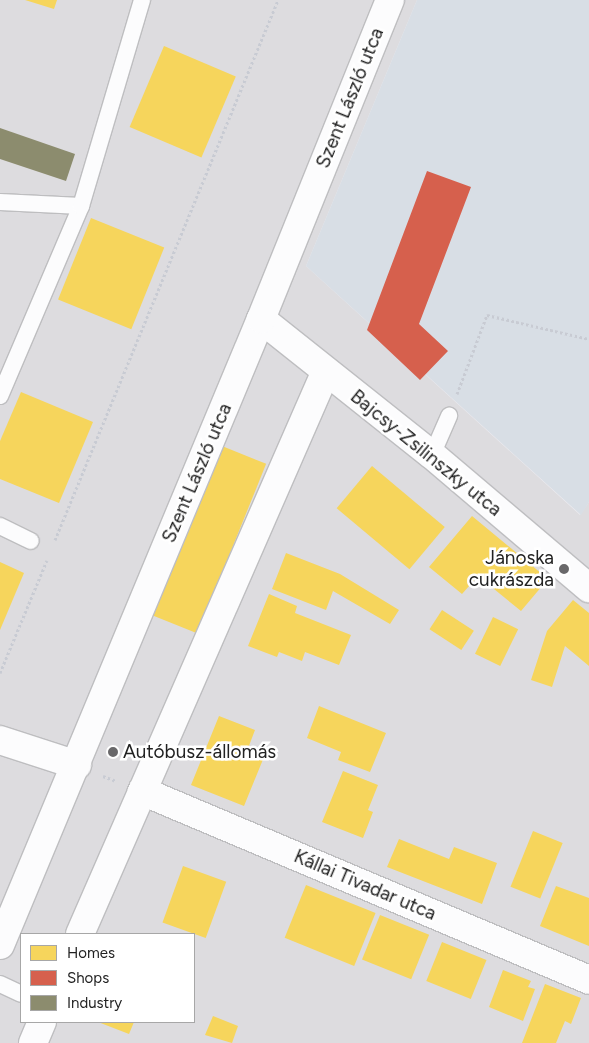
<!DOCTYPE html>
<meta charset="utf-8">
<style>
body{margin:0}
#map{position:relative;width:589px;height:1043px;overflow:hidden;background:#ecebf0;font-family:Figtree,sans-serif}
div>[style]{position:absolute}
.residential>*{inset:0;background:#dddcdf}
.commercial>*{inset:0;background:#d8dee5}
.homes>*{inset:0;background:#f6d55c;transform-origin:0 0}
.shops>*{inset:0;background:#d6604d}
.industry>*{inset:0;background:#8c8c6e}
.path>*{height:3px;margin-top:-1.5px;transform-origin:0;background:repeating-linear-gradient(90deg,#c8cbd3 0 2.5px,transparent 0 5px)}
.roads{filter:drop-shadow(1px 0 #bebec0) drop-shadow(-1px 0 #bebec0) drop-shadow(0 1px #bebec0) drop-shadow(0 -1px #bebec0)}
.lane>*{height:16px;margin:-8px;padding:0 8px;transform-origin:8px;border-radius:8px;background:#fcfcfd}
.street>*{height:28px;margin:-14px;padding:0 14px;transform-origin:14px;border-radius:14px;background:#fcfcfd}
.dots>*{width:14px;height:14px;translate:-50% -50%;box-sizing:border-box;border:2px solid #fff;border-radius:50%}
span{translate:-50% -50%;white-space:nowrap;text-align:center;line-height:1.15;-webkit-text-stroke:5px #fff;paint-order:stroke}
.street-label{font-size:19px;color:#222}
.poi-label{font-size:19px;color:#222}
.right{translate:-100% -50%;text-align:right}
.left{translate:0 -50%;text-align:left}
.legend{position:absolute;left:20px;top:933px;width:175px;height:90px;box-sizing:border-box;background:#fff;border:1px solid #a7a7a7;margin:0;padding:6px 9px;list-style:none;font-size:15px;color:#222}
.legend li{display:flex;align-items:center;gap:10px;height:25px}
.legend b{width:25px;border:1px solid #a7a7a7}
</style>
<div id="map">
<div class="residential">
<div style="clip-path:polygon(evenodd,0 0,417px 0,306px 266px,580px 515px,589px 502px,589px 1043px,0 1043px,0 0,21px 934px,194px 934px,194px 1022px,21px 1022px,21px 934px)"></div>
</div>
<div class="commercial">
<div style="clip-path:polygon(417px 0,589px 0,589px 502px,581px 515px,306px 266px)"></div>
</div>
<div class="homes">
<div style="clip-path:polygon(25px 0,57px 0,54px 9px)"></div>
<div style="left:164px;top:46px;width:78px;height:88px;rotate:23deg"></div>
<div style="left:91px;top:218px;width:79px;height:88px;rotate:22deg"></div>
<div style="clip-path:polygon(21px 392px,93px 422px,59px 503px,0 479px,0 441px)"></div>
<div style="left:217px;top:444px;width:53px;height:183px;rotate:22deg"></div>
<div style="left:372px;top:466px;width:95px;height:55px;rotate:40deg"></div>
<div style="clip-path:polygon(472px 516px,548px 579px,521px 611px,478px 576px,462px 594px,429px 567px)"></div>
<div style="clip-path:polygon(286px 553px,340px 574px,399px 610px,390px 624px,333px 591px,326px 610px,272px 589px)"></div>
<div style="clip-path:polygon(0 562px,24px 573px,0 630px)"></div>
<div style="clip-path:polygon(269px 594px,297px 606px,295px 613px,351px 635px,339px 665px,305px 652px,302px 661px,279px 652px,277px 657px,248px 646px)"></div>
<div style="clip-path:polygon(573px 600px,589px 613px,589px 666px,565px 646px,552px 687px,531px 680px,547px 631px)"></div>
<div style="left:442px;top:610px;width:38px;height:23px;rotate:33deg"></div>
<div style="left:493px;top:617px;width:28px;height:41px;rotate:26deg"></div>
<div style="clip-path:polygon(319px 706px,386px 733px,370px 772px,338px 760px,341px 752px,307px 738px)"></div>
<div style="clip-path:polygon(219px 716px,255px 730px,247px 751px,264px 757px,244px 806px,191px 785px)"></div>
<div style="clip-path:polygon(343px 771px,378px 785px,368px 810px,373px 812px,363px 838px,322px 822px)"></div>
<div style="left:533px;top:831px;width:32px;height:60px;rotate:22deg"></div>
<div style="clip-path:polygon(399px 839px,449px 859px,454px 847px,497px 863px,482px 904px,387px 867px)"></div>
<div style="left:183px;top:866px;width:46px;height:60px;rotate:20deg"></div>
<div style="left:306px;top:885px;width:75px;height:57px;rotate:22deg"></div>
<div style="clip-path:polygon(556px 886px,589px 898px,589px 946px,540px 926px)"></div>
<div style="left:380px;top:915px;width:53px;height:48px;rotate:22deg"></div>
<div style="left:442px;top:942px;width:48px;height:42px;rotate:22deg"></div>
<div style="clip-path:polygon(503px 970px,531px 981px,528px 987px,535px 989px,523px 1021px,489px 1007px)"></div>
<div style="clip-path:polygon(545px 984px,581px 998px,571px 1024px,565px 1021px,556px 1043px,522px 1043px)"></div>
<div style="clip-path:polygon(213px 1016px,238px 1026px,232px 1043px,205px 1035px)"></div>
<div style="clip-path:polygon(98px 1022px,134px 1022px,129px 1034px)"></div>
</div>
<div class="shops">
<div style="clip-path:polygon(427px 171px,471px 187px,419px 324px,448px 351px,420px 380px,367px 330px)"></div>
</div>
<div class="industry">
<div style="clip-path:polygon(0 128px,75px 154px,66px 181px,0 159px)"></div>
</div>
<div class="path">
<div style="left:457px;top:394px;width:85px;rotate:-69.2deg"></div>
<div style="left:487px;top:315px;width:105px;rotate:13.2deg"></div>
<div style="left:55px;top:540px;width:584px;rotate:-67.56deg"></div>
<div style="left:0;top:673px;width:122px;rotate:-67.4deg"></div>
<div style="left:103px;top:776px;width:14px;rotate:21deg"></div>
</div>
<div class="roads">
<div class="lane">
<div style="left:0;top:202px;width:81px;rotate:2.8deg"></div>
<div style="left:0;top:396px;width:207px;rotate:-66.9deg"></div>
<div style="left:81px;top:206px;width:215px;rotate:-73.5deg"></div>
<div style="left:432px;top:455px;width:43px;rotate:-66.4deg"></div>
<div style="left:0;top:526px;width:34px;rotate:26deg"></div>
<div style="left:0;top:984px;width:23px;rotate:25deg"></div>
</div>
<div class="street">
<div style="left:261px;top:319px;width:218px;rotate:38.5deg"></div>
<div style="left:432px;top:455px;width:206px;rotate:40.3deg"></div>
<div style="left:0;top:740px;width:81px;rotate:18deg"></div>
<div style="left:142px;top:791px;width:485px;rotate:22.9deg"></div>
<div style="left:80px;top:934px;width:614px;rotate:-66.4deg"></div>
<div style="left:0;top:945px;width:678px;rotate:-67.37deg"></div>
<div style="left:261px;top:319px;width:344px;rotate:-68deg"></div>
<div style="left:33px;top:1043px;width:23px;rotate:-67deg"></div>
</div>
</div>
<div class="dots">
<div style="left:564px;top:569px;background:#69686a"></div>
<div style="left:113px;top:752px;background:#69686a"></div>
</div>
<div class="street-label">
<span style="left:350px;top:98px;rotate:-68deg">Szent László utca</span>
<span style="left:426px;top:453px;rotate:39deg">Bajcsy-Zsilinszky utca</span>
<span style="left:197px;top:473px;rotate:-67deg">Szent László utca</span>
<span style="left:365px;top:885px;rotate:23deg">Kállai Tivadar utca</span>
</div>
<div class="poi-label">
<span class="right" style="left:554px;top:569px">Jánoska<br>cukrászda</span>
<span class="left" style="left:123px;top:752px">Autóbusz-állomás</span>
</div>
<ul class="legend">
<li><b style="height:14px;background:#f6d55c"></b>Homes</li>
<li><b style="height:14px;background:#d6604d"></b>Shops</li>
<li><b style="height:14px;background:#8c8c6e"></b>Industry</li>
</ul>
</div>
